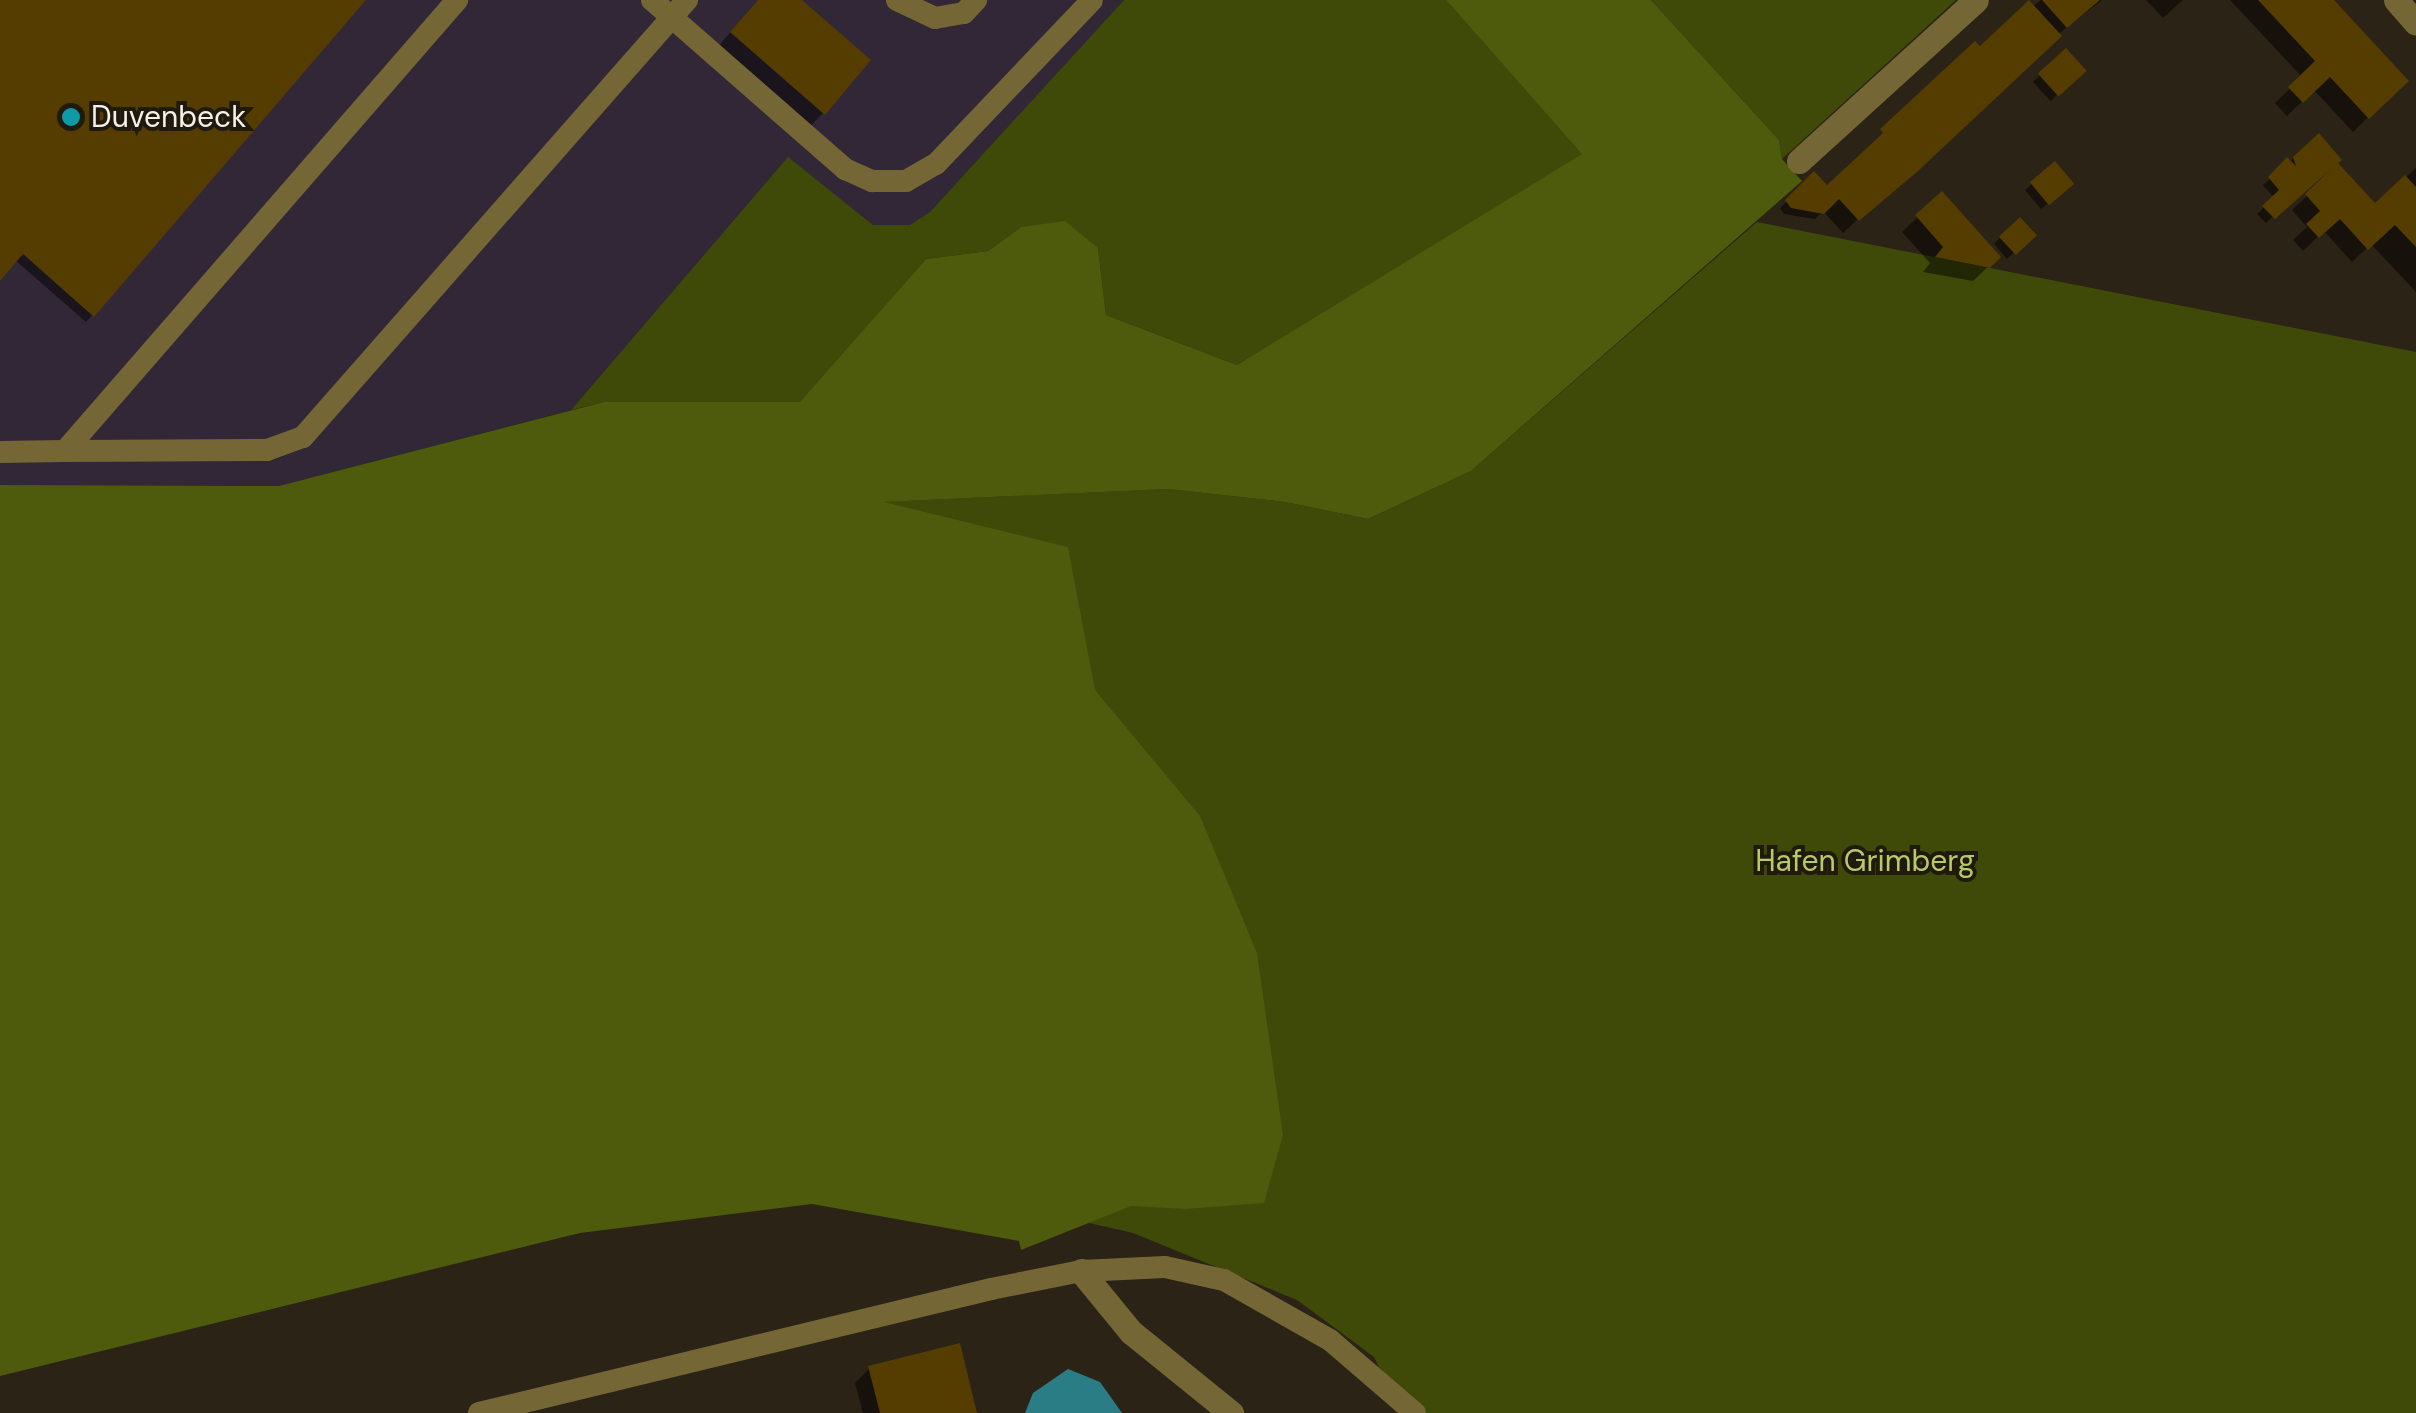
<!DOCTYPE html>
<style>
body{margin:0}
#map{position:relative;width:2416px;height:1413px;overflow:hidden;background:#2a2316;font-family:"DM Sans",sans-serif}
div>[style]{position:absolute}
.commercial>*{inset:0;background:#312736}
.green>*{inset:0;background:#3f4908}
.forest>*{inset:0;background:#4e5a0c}
.water>*{inset:0;background:#2a7c85}
.shadow>*{inset:0;background:#0007;transform-origin:0 0}
.building>*{inset:0;background:#553c00;transform-origin:0 0}
.service>*{height:22px;margin:-11px;padding:0 11px;transform-origin:11px;border-radius:11px;background:#746735}
.minor>*{height:25px;margin:-12.5px;padding:0 12.5px;transform-origin:12.5px;border-radius:12.5px;background:#746735}
.dots>*{width:28px;height:28px;translate:-50% -50%;box-sizing:border-box;border:5px solid #20190d;border-radius:50%}
span{translate:-50% -50%;white-space:nowrap;text-align:center;line-height:1.15;-webkit-text-stroke:8px #20190d;paint-order:stroke}
.poi-label{font-size:30px;color:#f5f1e8}
.left{translate:0 -50%;text-align:left}
.park-label{font-size:30px;color:#b7ca67}
</style>
<div id="map">
<div class="commercial">
<div style="clip-path:polygon(0 0,1124px 0,930px 212px,910px 225px,873px 225px,788px 158px,571px 410px,279px 486px,0 485px)"></div>
</div>
<div class="green">
<div style="clip-path:polygon(1124px 0,1446px 0,1583px 154px,1237px 365px,1106px 315px,1098px 248px,1021px 227px,988px 251px,926px 259px,801px 402px,604px 402px,571px 410px,788px 157px,873px 225px,910px 225px,930px 212px)"></div>
<div style="clip-path:polygon(1651px 0,1956px 0,1782px 159px,1779px 140px)"></div>
<div style="clip-path:polygon(1757px 222px,2416px 352px,2416px 1413px,1401px 1413px,1374px 1357px,1297px 1300px,1133px 1233px,1028px 1209px,879px 502px,1168px 489px,1285px 502px,1368px 519px,1471px 471px)"></div>
</div>
<div class="forest">
<div style="clip-path:polygon(1446px 0,1651px 0,1779px 140px,1782px 159px,1802px 181px,1471px 471px,1368px 519px,1285px 502px,1168px 489px,884px 502px,1068px 547px,1095px 690px,1200px 816px,1257px 953px,1283px 1135px,1264px 1203px,1185px 1209px,1131px 1206px,1021px 1250px,1019px 1241px,812px 1204px,580px 1233px,0 1376px,0 485px,279px 486px,604px 402px,800px 402px,926px 259px,988px 251px,1021px 227px,1065px 221px,1098px 248px,1106px 315px,1237px 365px,1582px 154px)"></div>
</div>
<div class="water">
<div style="clip-path:polygon(1068px 1369px,1100px 1382px,1122px 1413px,1025px 1413px,1033px 1393px)"></div>
</div>
<div class="shadow">
<div style="clip-path:polygon(0 0,363px 0,86px 322px,15px 260px,0 277px)"></div>
<div style="clip-path:polygon(758px 0,798px 0,823px 113px,802px 135px,710px 56px)"></div>
<div style="clip-path:polygon(2041px 0,2102px 0,2057px 35px,1843px 233px,1823px 211px,1815px 219px,1784px 214px,1780px 208px,1814px 175px,1826px 189px,1975px 45px,1980px 50px)"></div>
<div style="clip-path:polygon(2146px 0,2183px 0,2163px 18px)"></div>
<div style="clip-path:polygon(2230px 0,2330px 0,2405px 81px,2353px 132px,2314px 90px,2287px 116px,2275px 103px,2302px 77px)"></div>
<div style="left:2065px;top:52px;width:26px;height:44px;rotate:47deg"></div>
<div style="clip-path:polygon(2319px 137px,2302px 188px,2266px 223px,2257px 214px,2274px 198px,2263px 185px)"></div>
<div style="clip-path:polygon(2339px 167px,2375px 206px,2416px 168px,2416px 292px,2371px 244px,2352px 262px,2324px 231px,2303px 251px,2293px 240px,2307px 227px,2292px 210px)"></div>
<div style="clip-path:polygon(2032px 184px,2064px 190px,2041px 209px,2025px 190px)"></div>
<div style="clip-path:polygon(1941px 195px,1998px 257px,1973px 281px,1923px 272px,1930px 263px,1902px 232px)"></div>
<div style="clip-path:polygon(2033px 235px,2007px 259px,1994px 244px,2000px 237px)"></div>
<div style="clip-path:polygon(870px 1368px,974px 1413px,863px 1413px,855px 1383px)"></div>
</div>
<div class="building">
<div style="clip-path:polygon(0 0,366px 0,94px 317px,23px 254px,0 281px)"></div>
<div style="clip-path:polygon(758px 0,802px 0,871px 60px,825px 115px,730px 32px)"></div>
<div style="clip-path:polygon(2029px 0,2062px 36px,1918px 171px,1859px 221px,1839px 199px,1824px 214px,1791px 208px,1785px 200px,1814px 171px,1827px 185px,1883px 133px,1880px 129px,1975px 41px,1980px 46px)"></div>
<div style="clip-path:polygon(2042px 0,2100px 0,2067px 28px)"></div>
<div style="clip-path:polygon(2258px 0,2334px 0,2409px 81px,2369px 119px,2330px 77px,2303px 103px,2288px 87px,2315px 61px)"></div>
<div style="left:2066px;top:48px;width:31px;height:38px;rotate:48deg"></div>
<div style="clip-path:polygon(2319px 133px,2342px 160px,2338px 163px,2375px 203px,2405px 175px,2416px 187px,2416px 247px,2395px 225px,2368px 250px,2340px 219px,2319px 238px,2306px 224px,2320px 211px,2305px 194px,2332px 168px,2275px 219px,2262px 206px,2279px 190px,2268px 177px,2287px 157px,2296px 166px,2293px 157px)"></div>
<div style="left:2055px;top:161px;width:30px;height:33px;rotate:50deg"></div>
<div style="clip-path:polygon(1942px 191px,2001px 257px,1990px 268px,1935px 257px,1943px 247px,1915px 215px)"></div>
<div style="left:2020px;top:217px;width:25px;height:29px;rotate:47deg"></div>
<div style="clip-path:polygon(960px 1343px,977px 1413px,880px 1413px,868px 1366px)"></div>
</div>
<div class="service">
<div style="left:652px;top:0;width:257px;rotate:41.2deg"></div>
<div style="left:845px;top:169px;width:30px;rotate:24deg"></div>
<div style="left:872px;top:181px;width:34px"></div>
<div style="left:906px;top:181px;width:34px;rotate:-30deg"></div>
<div style="left:936px;top:164px;width:226px;rotate:-46.4deg"></div>
<div style="left:897px;top:0;width:42px;rotate:25.3deg"></div>
<div style="left:935px;top:18px;width:29px;rotate:-10deg"></div>
<div style="left:964px;top:13px;width:18px;rotate:-47deg"></div>
<div style="left:65px;top:451px;width:202px;rotate:-0.3deg"></div>
<div style="left:267px;top:450px;width:38px;rotate:-20deg"></div>
<div style="left:303px;top:437px;width:582px;rotate:-48.69deg"></div>
<div style="left:0;top:452px;width:65px;rotate:-0.9deg"></div>
<div style="left:65px;top:451px;width:598px;rotate:-49deg"></div>
<div style="left:479px;top:1413px;width:527px;rotate:-13.61deg"></div>
<div style="left:991px;top:1289px;width:92px;rotate:-11.3deg"></div>
<div style="left:1081px;top:1271px;width:84px;rotate:-2.7deg"></div>
<div style="left:1165px;top:1267px;width:60px;rotate:12.4deg"></div>
<div style="left:1224px;top:1280px;width:122px;rotate:29.5deg"></div>
<div style="left:1330px;top:1340px;width:112px;rotate:40.7deg"></div>
</div>
<div class="minor">
<div style="left:2396px;top:0;width:30px;rotate:49deg"></div>
<div style="left:1799px;top:161px;width:239px;rotate:-42.3deg"></div>
<div style="left:1081px;top:1271px;width:79px;rotate:50.7deg"></div>
<div style="left:1131px;top:1332px;width:129px;rotate:39deg"></div>
</div>
<div class="dots">
<div style="left:71px;top:117px;background:#0f9aa8"></div>
</div>
<div class="poi-label">
<span class="left" style="left:91px;top:117px">Duvenbeck</span>
</div>
<div class="park-label">
<span style="left:1865px;top:861px">Hafen Grimberg</span>
</div>
</div>
